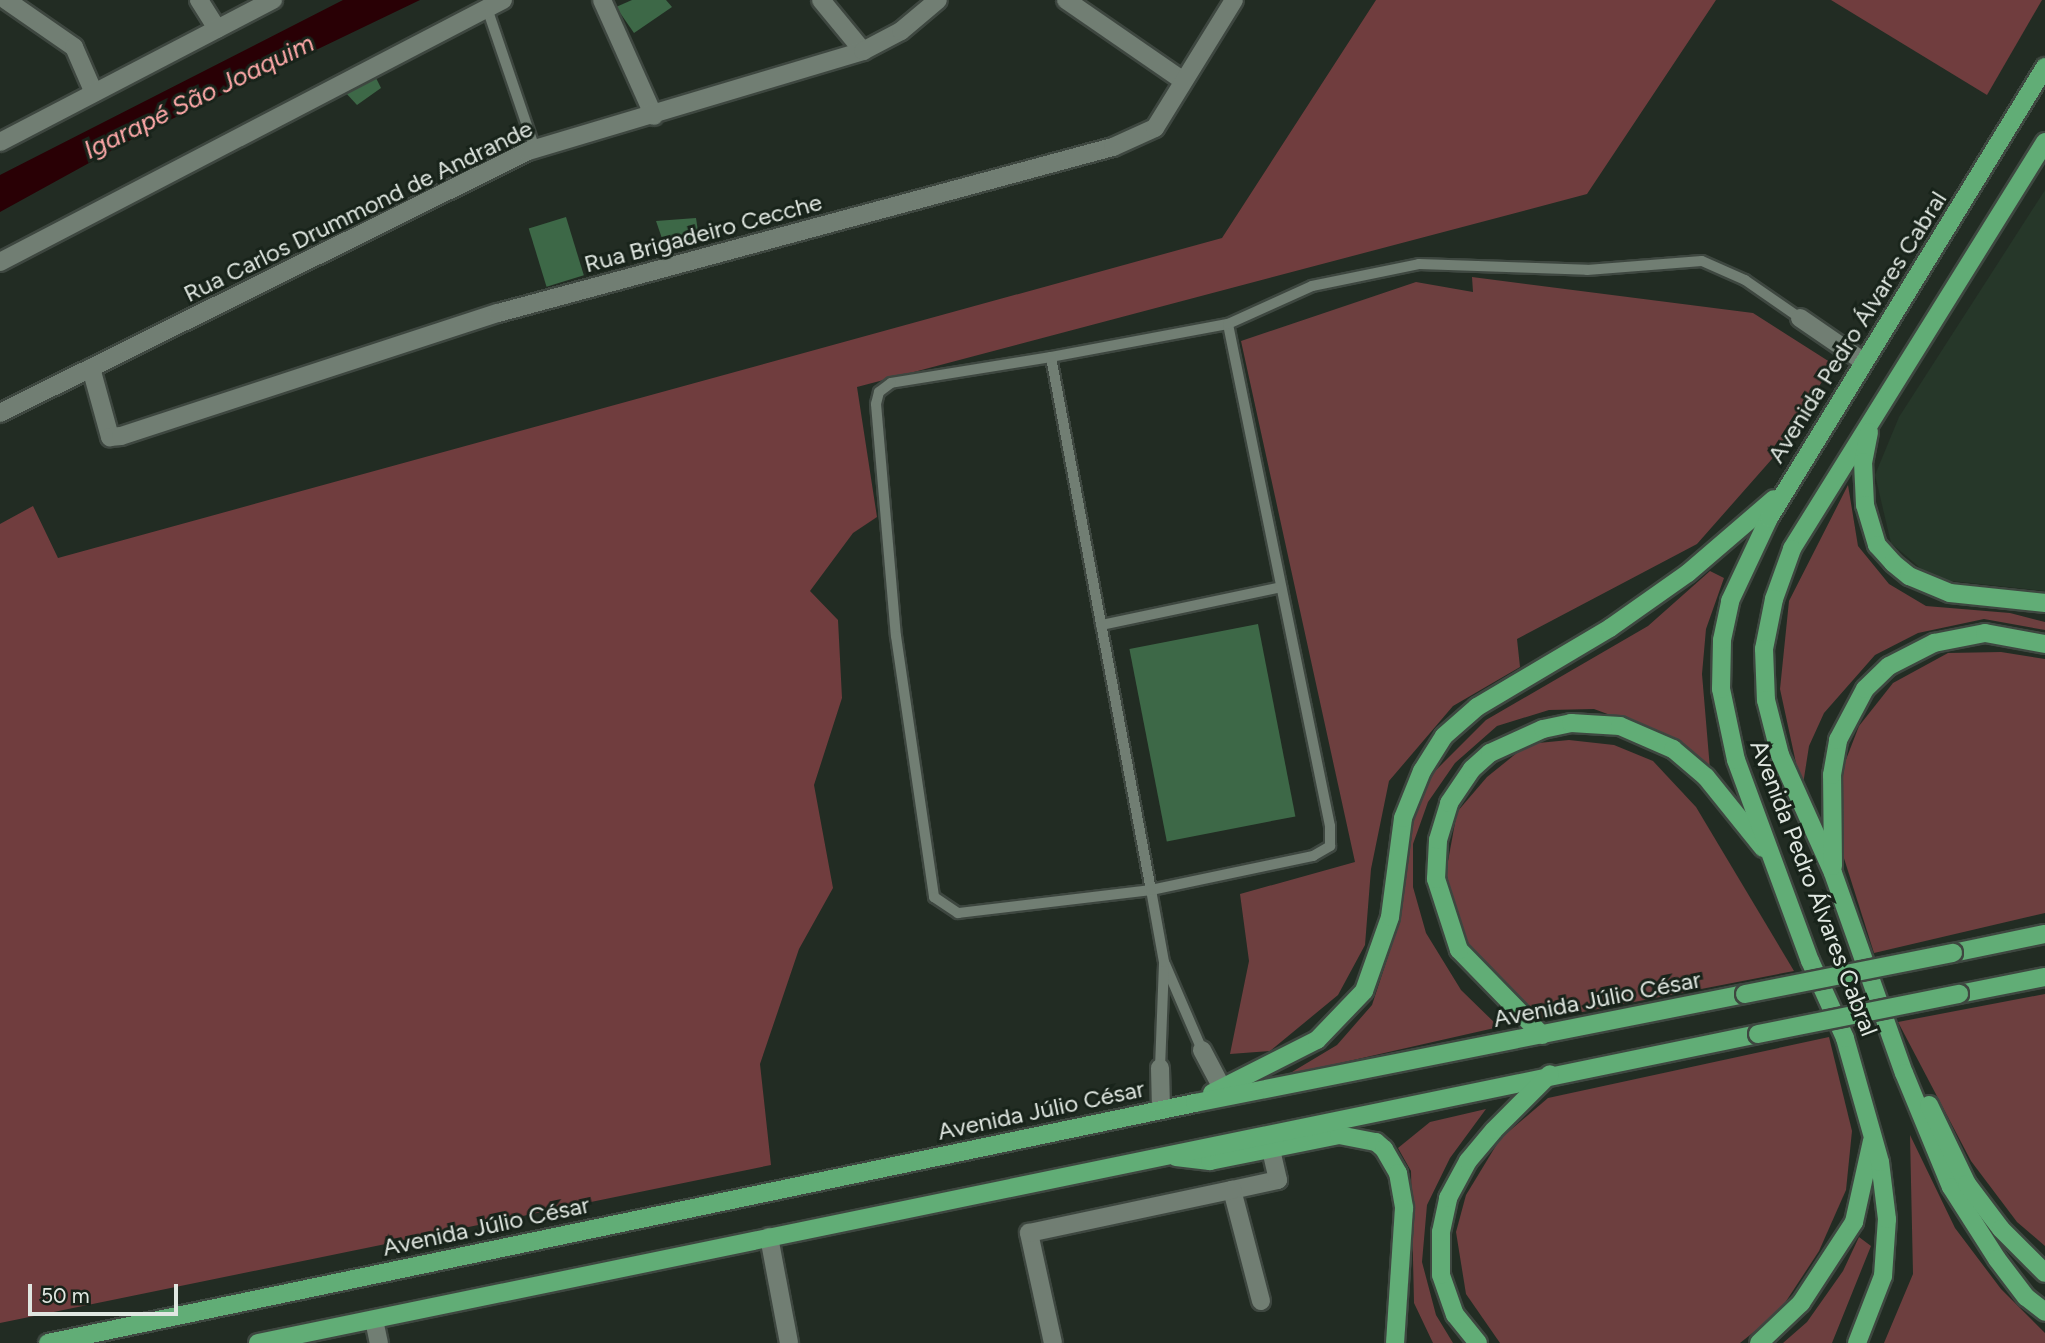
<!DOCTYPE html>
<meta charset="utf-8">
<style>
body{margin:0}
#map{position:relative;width:2045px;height:1343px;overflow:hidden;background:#222c23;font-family:Figtree,sans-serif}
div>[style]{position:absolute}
.built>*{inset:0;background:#263729}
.green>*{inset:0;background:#6d3f3f}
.forest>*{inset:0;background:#703d3e}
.water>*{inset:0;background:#290005}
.building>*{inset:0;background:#3d6847;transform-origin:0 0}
.roads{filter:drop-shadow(2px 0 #3e4740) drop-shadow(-2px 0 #3e4740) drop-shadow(0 2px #3e4740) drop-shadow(0 -2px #3e4740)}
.service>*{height:10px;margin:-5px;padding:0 5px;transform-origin:5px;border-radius:5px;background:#717e73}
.minor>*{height:18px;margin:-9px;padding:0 9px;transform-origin:9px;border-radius:9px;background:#717e73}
.tertiary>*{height:18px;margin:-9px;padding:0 9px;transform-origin:9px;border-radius:9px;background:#717e73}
.primary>*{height:18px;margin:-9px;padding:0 9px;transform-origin:9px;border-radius:9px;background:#61ad76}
.bridges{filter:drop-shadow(2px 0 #3e4740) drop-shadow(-2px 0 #3e4740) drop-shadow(0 2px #3e4740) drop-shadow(0 -2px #3e4740)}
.primary-bridge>*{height:18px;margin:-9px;padding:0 9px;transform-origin:9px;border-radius:9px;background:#61ad76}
span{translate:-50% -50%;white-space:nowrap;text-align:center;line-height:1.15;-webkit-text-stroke:6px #18231a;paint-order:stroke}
.street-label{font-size:24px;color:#e0e7e1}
.water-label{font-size:26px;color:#ffa9a9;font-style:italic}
.scale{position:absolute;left:28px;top:1284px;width:150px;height:32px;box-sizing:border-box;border:4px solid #e0e7e1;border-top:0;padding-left:9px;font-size:21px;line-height:24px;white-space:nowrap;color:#e0e7e1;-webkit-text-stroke:5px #18231a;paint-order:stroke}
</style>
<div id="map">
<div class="built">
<div style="clip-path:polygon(2045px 190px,2045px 591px,1933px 579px,1891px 543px,1875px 475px,1899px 417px)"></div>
</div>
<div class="green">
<div style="clip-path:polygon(1472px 277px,1753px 313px,1833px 364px,1779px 451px,1697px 544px,1517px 639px,1520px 667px,1453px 706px,1389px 781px,1371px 869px,1365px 945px,1338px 995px,1270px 1051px,1230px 1054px,1249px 961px,1240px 894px,1355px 862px,1241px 341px,1416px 282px,1473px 292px)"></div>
<div style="clip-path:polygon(1848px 485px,1858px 546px,1889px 584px,1926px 606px,2010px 613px,2045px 622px,2045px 630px,1984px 619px,1918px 633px,1875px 655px,1824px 713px,1809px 746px,1802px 791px,1780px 689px,1789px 601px)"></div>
<div style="clip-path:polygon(1710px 571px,1724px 578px,1706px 629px,1702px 674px,1710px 769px,1667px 736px,1594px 709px,1549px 710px,1497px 726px,1455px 763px,1428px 802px,1413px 844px,1413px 887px,1426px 933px,1461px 990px,1499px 1027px,1287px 1075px,1337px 1045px,1372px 1005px,1396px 932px,1415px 810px,1434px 772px,1486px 720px,1648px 626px)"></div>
<div style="clip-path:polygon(2001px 652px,2045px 659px,2045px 913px,1874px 953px,1842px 852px,1840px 775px,1859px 726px,1893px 683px,1948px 653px)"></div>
<div style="clip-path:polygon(1569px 740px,1614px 745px,1653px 761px,1696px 807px,1794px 971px,1541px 1020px,1485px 969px,1461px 933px,1446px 872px,1457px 812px,1487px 777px,1528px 744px)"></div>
<div style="clip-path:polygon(2045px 994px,2045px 1246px,2017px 1222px,1971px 1161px,1898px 1022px)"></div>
<div style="clip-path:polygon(1829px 1037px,1852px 1131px,1846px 1190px,1819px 1251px,1779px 1312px,1740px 1343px,1500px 1343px,1466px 1294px,1456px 1232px,1466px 1195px,1500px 1139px,1548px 1098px)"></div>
<div style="clip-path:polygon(1486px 1109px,1450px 1158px,1427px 1205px,1422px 1262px,1436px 1315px,1453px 1343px,1433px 1343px,1414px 1303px,1411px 1171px,1398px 1148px,1430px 1122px)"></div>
<div style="clip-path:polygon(1910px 1135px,1955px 1228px,2001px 1289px,2045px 1333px,2045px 1343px,1884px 1343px,1913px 1274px)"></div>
<div style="clip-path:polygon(1859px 1237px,1871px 1246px,1832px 1343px,1783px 1343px,1807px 1322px,1843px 1271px)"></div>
</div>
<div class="forest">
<div style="clip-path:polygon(1376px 0,1716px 0,1587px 194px,857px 387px,877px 517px,853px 533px,810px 591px,838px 620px,842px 698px,814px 785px,833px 888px,799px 949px,760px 1064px,771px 1165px,0 1323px,0 524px,33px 506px,58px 558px,1222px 238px)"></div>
<div style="clip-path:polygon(1831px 0,2042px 0,1987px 95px)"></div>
</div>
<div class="water">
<div style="clip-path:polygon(343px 0,420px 0,149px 130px,0 212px,0 175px)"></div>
</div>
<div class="building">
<div style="clip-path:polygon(632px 0,666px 0,672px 7px,634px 33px,616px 7px)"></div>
<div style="clip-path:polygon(375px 76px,381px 88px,357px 105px,345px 92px)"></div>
<div style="left:566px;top:217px;width:61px;height:39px;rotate:73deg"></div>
<div style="clip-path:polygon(696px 218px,699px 238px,666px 250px,656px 221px)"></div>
<div style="left:1258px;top:624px;width:196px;height:131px;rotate:79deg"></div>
</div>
<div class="roads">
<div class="service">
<div style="left:487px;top:8px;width:149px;rotate:71.2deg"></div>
<div style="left:1051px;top:357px;width:180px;rotate:-10.6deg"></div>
<div style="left:1101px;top:625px;width:184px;rotate:-11.9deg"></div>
<div style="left:1165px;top:964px;width:94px;rotate:66.7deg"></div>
<div style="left:1160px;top:1068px;width:106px;rotate:-87.8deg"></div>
<div style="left:1164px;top:962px;width:73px;rotate:-100.2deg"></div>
<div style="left:1151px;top:890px;width:542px;rotate:-100.63deg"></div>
<div style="left:1051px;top:357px;width:162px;rotate:170.8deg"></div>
<div style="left:891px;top:383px;width:15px;rotate:143deg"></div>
<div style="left:879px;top:392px;width:12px;rotate:104deg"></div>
<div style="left:876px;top:404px;width:233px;rotate:85.1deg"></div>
<div style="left:896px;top:636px;width:264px;rotate:81.7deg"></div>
<div style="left:934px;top:897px;width:29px;rotate:34deg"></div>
<div style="left:958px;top:913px;width:194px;rotate:-6.8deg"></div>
<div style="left:1151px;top:890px;width:166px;rotate:-11.9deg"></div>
<div style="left:1313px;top:856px;width:20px;rotate:-30deg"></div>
<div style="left:1330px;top:846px;width:20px;rotate:-90deg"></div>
<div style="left:1330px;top:826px;width:512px;rotate:-101.49deg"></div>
<div style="left:1228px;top:324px;width:92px;rotate:-24.3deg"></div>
<div style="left:1312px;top:286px;width:109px;rotate:-11.6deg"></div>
<div style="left:1419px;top:264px;width:168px;rotate:2deg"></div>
<div style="left:1587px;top:270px;width:115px;rotate:-4.5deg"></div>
<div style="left:1702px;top:261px;width:47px;rotate:23.8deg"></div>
<div style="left:1745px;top:280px;width:67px;rotate:34.6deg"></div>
</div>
<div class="minor">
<div style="left:6px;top:0;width:83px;rotate:34.7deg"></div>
<div style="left:74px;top:47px;width:50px;rotate:66.5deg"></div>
<div style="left:199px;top:0;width:34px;rotate:58deg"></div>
<div style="left:602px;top:0;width:127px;rotate:65.9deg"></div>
<div style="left:821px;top:0;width:66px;rotate:50.5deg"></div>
<div style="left:1066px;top:0;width:141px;rotate:34.6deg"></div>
<div style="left:0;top:262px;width:567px;rotate:-27.51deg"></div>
<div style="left:1800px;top:318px;width:78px;rotate:34.5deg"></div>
<div style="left:91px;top:368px;width:72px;rotate:74.6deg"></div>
<div style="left:110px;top:437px;width:11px;rotate:-5deg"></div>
<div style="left:121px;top:436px;width:397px;rotate:-18.1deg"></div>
<div style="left:498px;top:313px;width:637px;rotate:-15.11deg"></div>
<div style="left:1113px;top:147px;width:46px;rotate:-24.3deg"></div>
<div style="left:1155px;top:128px;width:150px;rotate:-58.3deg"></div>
<div style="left:0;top:413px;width:589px;rotate:-26.39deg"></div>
<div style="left:528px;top:151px;width:350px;rotate:-16.6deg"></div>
<div style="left:863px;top:51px;width:43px;rotate:-27.8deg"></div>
<div style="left:901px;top:31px;width:48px;rotate:-40deg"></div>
<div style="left:1202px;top:1050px;width:43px;rotate:62.2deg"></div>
<div style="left:1160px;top:1068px;width:42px;rotate:88.6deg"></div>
<div style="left:769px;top:1237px;width:108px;rotate:79.3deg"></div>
<div style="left:1261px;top:1301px;width:115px;rotate:-104.6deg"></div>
<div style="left:1232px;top:1190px;width:47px;rotate:-12.3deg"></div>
<div style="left:1278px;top:1180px;width:35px;rotate:-103deg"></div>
<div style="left:374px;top:1320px;width:24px;rotate:78deg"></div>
<div style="left:1053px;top:1343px;width:113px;rotate:-102.3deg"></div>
<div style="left:1029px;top:1233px;width:208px;rotate:-12deg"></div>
</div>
<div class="tertiary">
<div style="left:0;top:142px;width:308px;rotate:-27.5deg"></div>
</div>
<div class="primary">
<div style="left:2045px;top:142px;width:479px;rotate:121.9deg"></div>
<div style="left:1792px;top:549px;width:53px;rotate:109.8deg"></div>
<div style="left:1774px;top:599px;width:51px;rotate:101.3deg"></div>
<div style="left:1764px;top:649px;width:51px;rotate:87.8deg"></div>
<div style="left:1766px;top:700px;width:57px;rotate:75.7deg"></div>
<div style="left:1780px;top:755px;width:129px;rotate:65.8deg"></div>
<div style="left:1833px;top:873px;width:212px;rotate:70.5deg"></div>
<div style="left:1904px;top:1073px;width:123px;rotate:67.6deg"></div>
<div style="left:1951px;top:1187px;width:85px;rotate:57.4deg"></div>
<div style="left:1997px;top:1259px;width:48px;rotate:52.7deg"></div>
<div style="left:2026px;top:1297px;width:24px;rotate:38deg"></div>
<div style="left:1869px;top:432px;width:31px;rotate:101deg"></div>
<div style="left:1863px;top:462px;width:43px;rotate:87.3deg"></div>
<div style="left:1865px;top:505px;width:42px;rotate:73.3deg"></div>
<div style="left:1877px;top:545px;width:24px;rotate:48deg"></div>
<div style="left:1893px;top:563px;width:21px;rotate:39deg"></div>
<div style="left:1909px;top:576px;width:44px;rotate:22.5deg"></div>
<div style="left:1950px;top:593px;width:96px;rotate:6deg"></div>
<div style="left:1833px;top:866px;width:91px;rotate:-90.6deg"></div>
<div style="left:1832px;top:775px;width:36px;rotate:-80deg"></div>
<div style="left:1838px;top:740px;width:58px;rotate:-62.1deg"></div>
<div style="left:1865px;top:689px;width:33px;rotate:-44deg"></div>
<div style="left:1889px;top:666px;width:51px;rotate:-27.1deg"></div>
<div style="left:1934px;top:643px;width:52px;rotate:-11.1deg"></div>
<div style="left:1985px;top:633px;width:61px;rotate:10.4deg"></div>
<div style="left:1953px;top:953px;width:94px;rotate:-11.7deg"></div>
<div style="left:1959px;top:994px;width:88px;rotate:-11.2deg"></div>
<div style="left:1542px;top:1035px;width:119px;rotate:-134.3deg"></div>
<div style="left:1459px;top:950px;width:75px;rotate:-107.9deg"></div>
<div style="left:1436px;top:879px;width:39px;rotate:-87deg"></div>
<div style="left:1438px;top:840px;width:39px;rotate:-73deg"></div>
<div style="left:1449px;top:803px;width:41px;rotate:-55.9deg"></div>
<div style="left:1472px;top:769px;width:24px;rotate:-42deg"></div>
<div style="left:1490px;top:753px;width:58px;rotate:-24.4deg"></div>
<div style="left:1543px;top:729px;width:29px;rotate:-12deg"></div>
<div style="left:1571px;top:723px;width:49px;rotate:3.5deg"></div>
<div style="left:1620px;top:726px;width:58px;rotate:23.5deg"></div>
<div style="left:1673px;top:749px;width:43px;rotate:40.3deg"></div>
<div style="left:1706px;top:777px;width:91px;rotate:51.2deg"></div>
<div style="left:1212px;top:1093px;width:118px;rotate:-26.8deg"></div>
<div style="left:1317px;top:1040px;width:68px;rotate:-46.2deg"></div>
<div style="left:1364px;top:991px;width:78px;rotate:-70.6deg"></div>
<div style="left:1390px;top:917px;width:100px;rotate:-82.5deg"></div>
<div style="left:1403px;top:818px;width:51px;rotate:-68deg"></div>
<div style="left:1422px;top:771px;width:41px;rotate:-57.8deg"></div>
<div style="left:1444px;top:736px;width:44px;rotate:-41.3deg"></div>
<div style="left:1477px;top:707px;width:155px;rotate:-30.7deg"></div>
<div style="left:1610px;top:628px;width:95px;rotate:-35.2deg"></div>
<div style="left:1688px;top:573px;width:113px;rotate:-40.7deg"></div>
<div style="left:1929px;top:1105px;width:88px;rotate:64.3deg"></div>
<div style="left:1967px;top:1184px;width:56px;rotate:52.9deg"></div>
<div style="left:2001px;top:1229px;width:62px;rotate:45deg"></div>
<div style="left:1176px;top:1157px;width:34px;rotate:7deg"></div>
<div style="left:1210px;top:1161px;width:132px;rotate:-11.4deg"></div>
<div style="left:1339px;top:1135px;width:38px;rotate:11deg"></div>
<div style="left:1376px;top:1142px;width:11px;rotate:41deg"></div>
<div style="left:1384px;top:1149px;width:28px;rotate:60deg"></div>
<div style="left:1398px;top:1173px;width:36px;rotate:80deg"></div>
<div style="left:1404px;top:1208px;width:135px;rotate:93.8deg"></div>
<div style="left:48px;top:1343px;width:1172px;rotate:-11.82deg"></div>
<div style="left:1195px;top:1103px;width:561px;rotate:-11.21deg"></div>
<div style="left:258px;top:1343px;width:1531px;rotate:-11.64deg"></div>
<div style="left:1478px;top:1343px;width:36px;rotate:-129deg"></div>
<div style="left:1455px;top:1315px;width:42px;rotate:-109.3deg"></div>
<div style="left:1441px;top:1275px;width:43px;rotate:-90deg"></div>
<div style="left:1441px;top:1232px;width:35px;rotate:-78deg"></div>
<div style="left:1448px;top:1198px;width:42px;rotate:-61.6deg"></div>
<div style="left:1468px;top:1161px;width:40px;rotate:-50deg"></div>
<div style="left:1494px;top:1130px;width:79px;rotate:-45deg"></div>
<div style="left:1759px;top:1343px;width:58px;rotate:-43.6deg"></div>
<div style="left:1801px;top:1303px;width:97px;rotate:-56.8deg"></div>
<div style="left:1854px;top:1222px;width:83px;rotate:-77.5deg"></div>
<div style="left:1857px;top:1343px;width:72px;rotate:-68.8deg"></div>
<div style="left:1883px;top:1276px;width:57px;rotate:-86deg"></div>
<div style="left:1887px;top:1219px;width:57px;rotate:-97deg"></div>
<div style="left:1880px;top:1162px;width:129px;rotate:-105.8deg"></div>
<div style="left:1845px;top:1038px;width:85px;rotate:-114.4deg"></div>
<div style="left:1810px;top:961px;width:214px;rotate:-110.2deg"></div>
<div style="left:1736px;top:760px;width:73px;rotate:-101.9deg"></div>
<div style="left:1721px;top:689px;width:49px;rotate:-88.8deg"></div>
<div style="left:1722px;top:640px;width:40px;rotate:-78deg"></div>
<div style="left:1730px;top:601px;width:92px;rotate:-64.8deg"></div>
<div style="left:1769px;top:518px;width:529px;rotate:-58.53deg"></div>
</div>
</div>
<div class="bridges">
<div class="primary-bridge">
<div style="left:1745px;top:994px;width:212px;rotate:-11.2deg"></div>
<div style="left:1758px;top:1034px;width:205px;rotate:-11.3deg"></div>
</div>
</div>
<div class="street-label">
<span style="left:358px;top:211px;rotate:-26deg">Rua Carlos Drummond de Andrande</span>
<span style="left:703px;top:233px;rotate:-15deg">Rua Brigadeiro Cecche</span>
<span style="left:1857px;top:327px;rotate:-58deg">Avenida Pedro Álvares Cabral</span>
<span style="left:1814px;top:888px;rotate:69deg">Avenida Pedro Álvares Cabral</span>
<span style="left:1597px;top:999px;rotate:-11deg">Avenida Júlio César</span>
<span style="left:1041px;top:1110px;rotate:-12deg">Avenida Júlio César</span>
<span style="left:486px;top:1226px;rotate:-12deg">Avenida Júlio César</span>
</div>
<div class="water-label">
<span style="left:199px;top:97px;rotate:-26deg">Igarapé São Joaquim</span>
</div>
<div class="scale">50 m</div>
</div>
